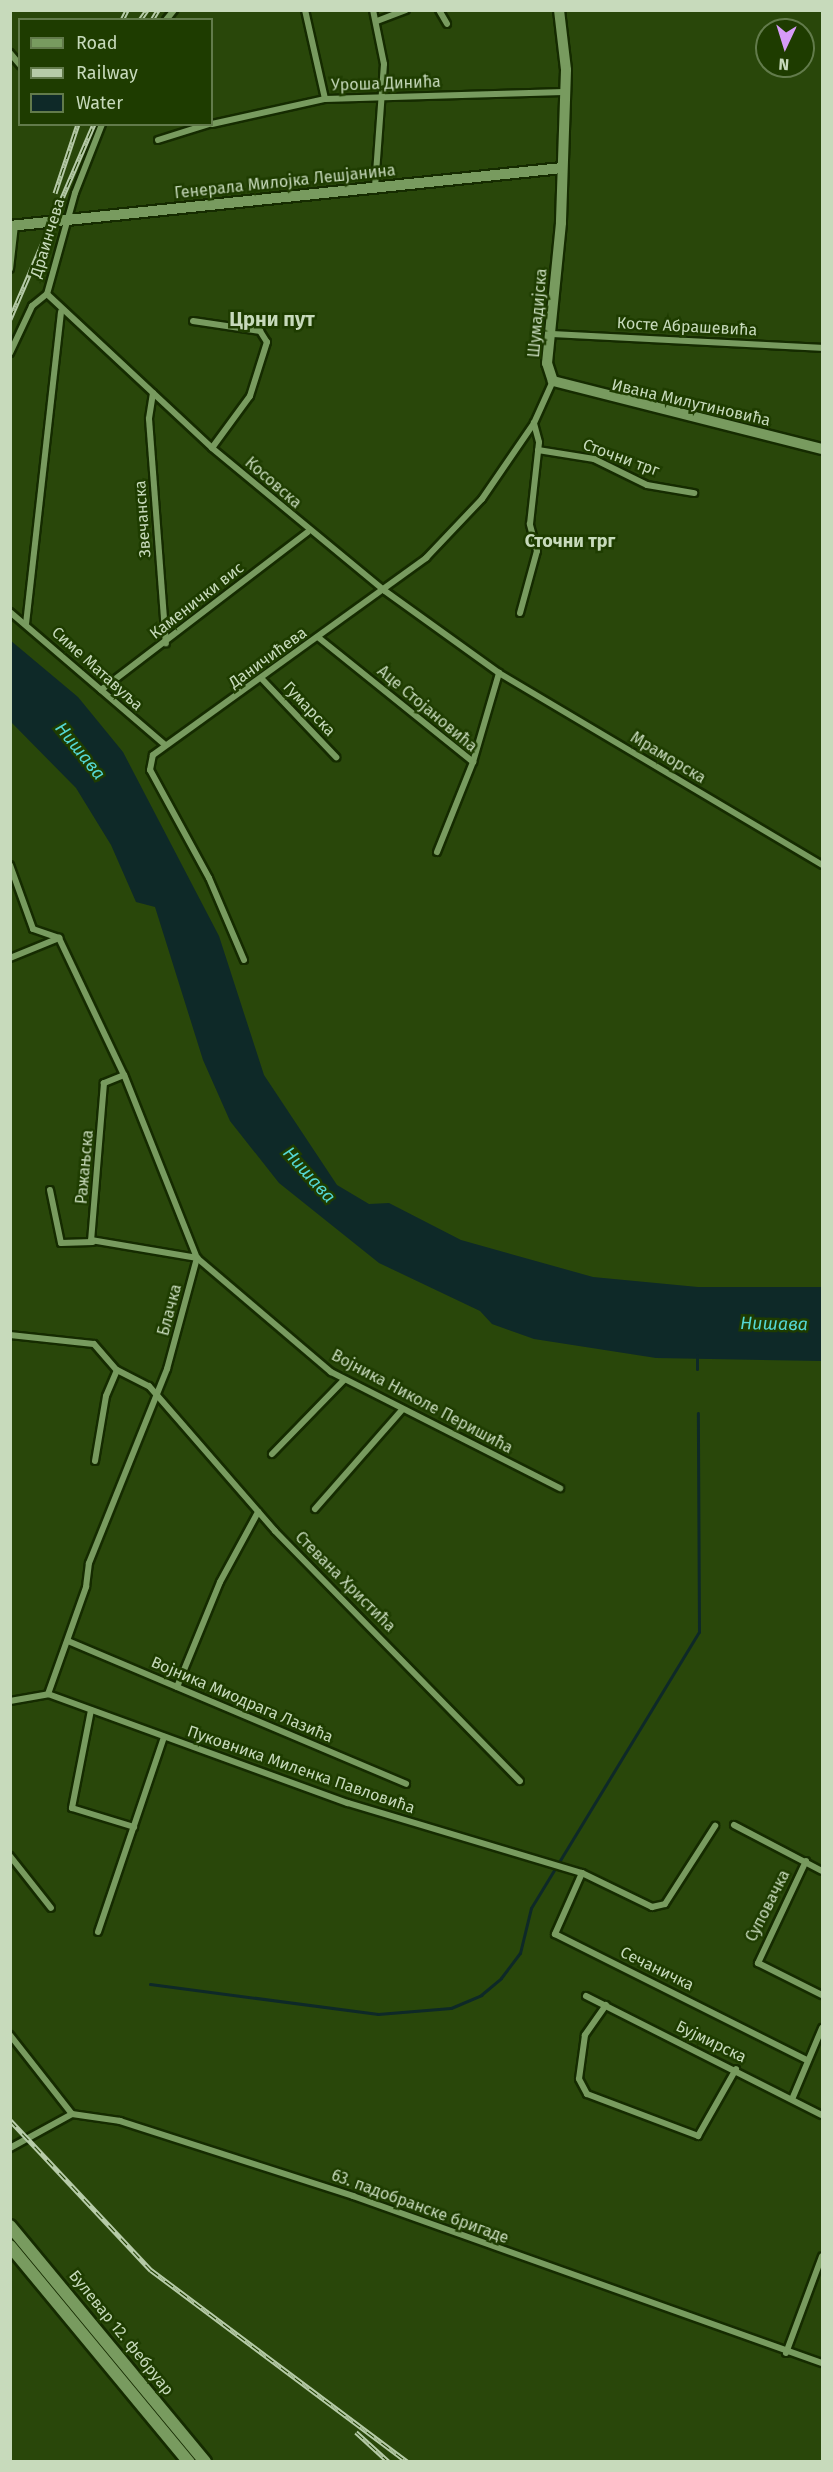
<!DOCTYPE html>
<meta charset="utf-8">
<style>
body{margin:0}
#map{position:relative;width:833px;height:2472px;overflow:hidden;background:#29470a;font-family:"Fira Sans",sans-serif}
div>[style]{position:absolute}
.water>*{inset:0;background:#0e2928}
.stream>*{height:3px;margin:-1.5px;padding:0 1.5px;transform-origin:1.5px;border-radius:1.5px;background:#0e2928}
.roads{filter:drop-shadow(2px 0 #152b00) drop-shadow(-2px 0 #152b00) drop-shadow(0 2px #152b00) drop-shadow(0 -2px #152b00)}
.minor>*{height:6px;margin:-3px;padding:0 3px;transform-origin:3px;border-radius:3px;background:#789b5f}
.tertiary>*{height:10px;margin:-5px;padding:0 5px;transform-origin:5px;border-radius:5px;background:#789b5f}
.secondary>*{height:12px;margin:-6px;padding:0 6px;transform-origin:6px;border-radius:6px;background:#789b5f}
.rail>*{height:5px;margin-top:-2.5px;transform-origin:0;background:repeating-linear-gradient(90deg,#1e3c00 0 9px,#b6cba8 0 18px);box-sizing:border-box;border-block:2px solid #b6cba8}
span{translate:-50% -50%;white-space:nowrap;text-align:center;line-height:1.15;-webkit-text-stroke:5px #1e3c00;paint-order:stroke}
.street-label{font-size:16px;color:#c7dabb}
.neighbourhood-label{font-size:18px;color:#c7dabb;font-weight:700}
.water-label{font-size:18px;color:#55d7d3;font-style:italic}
.quarter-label{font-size:20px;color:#c7dabb;font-weight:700}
.frame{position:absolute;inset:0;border:12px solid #c7dabb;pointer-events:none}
.legend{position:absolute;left:18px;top:18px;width:195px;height:108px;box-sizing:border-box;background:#1e3c00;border:2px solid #627b4b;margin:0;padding:8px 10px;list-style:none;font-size:18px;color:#c7dabb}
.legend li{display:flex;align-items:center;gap:12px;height:30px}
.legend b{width:30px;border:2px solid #627b4b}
.north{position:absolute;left:755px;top:18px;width:60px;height:60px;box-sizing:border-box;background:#1e3c00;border:2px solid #627b4b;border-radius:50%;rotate:184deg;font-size:16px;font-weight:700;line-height:24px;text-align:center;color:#c7dabb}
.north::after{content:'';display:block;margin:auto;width:21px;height:27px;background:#d79bf9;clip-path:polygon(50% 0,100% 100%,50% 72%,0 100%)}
</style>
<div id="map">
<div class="water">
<div style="clip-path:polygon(10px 640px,78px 697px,123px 752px,219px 936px,264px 1075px,337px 1185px,369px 1204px,389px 1203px,461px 1240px,593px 1277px,698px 1287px,822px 1287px,822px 1361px,656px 1358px,534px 1339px,492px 1324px,480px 1311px,379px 1263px,279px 1183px,230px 1121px,203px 1060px,155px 907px,136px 902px,111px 845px,76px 788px,11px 722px)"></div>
</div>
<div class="stream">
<div style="left:697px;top:1355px;width:14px;rotate:90deg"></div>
<div style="left:150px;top:1984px;width:230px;rotate:7.5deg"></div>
<div style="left:378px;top:2014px;width:73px;rotate:-4.7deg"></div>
<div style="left:451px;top:2008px;width:33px;rotate:-23deg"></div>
<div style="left:481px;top:1995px;width:26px;rotate:-40deg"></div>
<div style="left:501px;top:1978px;width:31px;rotate:-53deg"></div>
<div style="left:520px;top:1953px;width:46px;rotate:-76.3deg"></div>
<div style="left:531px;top:1908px;width:323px;rotate:-58.7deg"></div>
<div style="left:699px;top:1632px;width:219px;rotate:-90.3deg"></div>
</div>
<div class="roads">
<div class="minor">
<div style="left:305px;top:10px;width:91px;rotate:77.3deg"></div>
<div style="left:373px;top:10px;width:55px;rotate:78.5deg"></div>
<div style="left:384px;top:64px;width:124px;rotate:94.2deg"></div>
<div style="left:439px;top:10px;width:16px;rotate:60deg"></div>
<div style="left:166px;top:20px;width:13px;rotate:-51deg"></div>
<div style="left:377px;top:21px;width:31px;rotate:-21deg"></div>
<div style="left:10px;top:53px;width:16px;rotate:50deg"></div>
<div style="left:212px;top:124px;width:116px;rotate:-12.5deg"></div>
<div style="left:325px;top:99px;width:239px;rotate:-1.7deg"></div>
<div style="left:158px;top:140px;width:53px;rotate:-17.4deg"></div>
<div style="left:10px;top:269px;width:44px;rotate:-83.5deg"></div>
<div style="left:47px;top:294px;width:226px;rotate:43deg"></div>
<div style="left:212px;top:448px;width:224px;rotate:39.6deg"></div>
<div style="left:385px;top:591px;width:140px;rotate:35.7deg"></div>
<div style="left:499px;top:673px;width:376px;rotate:30.7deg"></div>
<div style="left:47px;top:294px;width:105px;rotate:-74.5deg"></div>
<div style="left:75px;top:193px;width:74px;rotate:-68.6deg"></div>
<div style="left:193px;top:321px;width:68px;rotate:8.5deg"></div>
<div style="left:260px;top:331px;width:13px;rotate:58deg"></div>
<div style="left:267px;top:342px;width:57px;rotate:107.5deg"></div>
<div style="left:250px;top:396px;width:64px;rotate:126.2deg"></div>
<div style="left:550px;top:334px;width:272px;rotate:2.9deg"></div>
<div style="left:10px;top:353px;width:52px;rotate:-64.9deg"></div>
<div style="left:32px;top:306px;width:19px;rotate:-39deg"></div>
<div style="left:153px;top:393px;width:26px;rotate:99deg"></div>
<div style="left:149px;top:419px;width:225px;rotate:85.7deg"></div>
<div style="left:538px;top:450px;width:57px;rotate:9.1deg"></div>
<div style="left:594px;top:459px;width:59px;rotate:26.1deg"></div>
<div style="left:647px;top:485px;width:48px;rotate:9.7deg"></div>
<div style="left:10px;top:612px;width:204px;rotate:40.6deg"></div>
<div style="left:520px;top:613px;width:64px;rotate:-74.7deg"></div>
<div style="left:537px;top:551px;width:28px;rotate:-105deg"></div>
<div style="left:530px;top:524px;width:82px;rotate:-83.7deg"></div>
<div style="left:539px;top:442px;width:20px;rotate:-105deg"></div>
<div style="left:26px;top:624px;width:314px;rotate:-83.6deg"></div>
<div style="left:319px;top:638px;width:198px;rotate:38.8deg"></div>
<div style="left:473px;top:762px;width:97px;rotate:111.8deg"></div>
<div style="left:262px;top:679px;width:108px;rotate:46.5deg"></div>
<div style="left:101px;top:690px;width:260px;rotate:-37.4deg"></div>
<div style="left:473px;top:762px;width:93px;rotate:-73.7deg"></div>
<div style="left:10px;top:865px;width:68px;rotate:70.2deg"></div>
<div style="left:33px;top:929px;width:28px;rotate:19deg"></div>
<div style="left:10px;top:958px;width:53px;rotate:-22.2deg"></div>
<div style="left:244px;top:960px;width:89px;rotate:-113.1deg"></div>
<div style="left:209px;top:878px;width:123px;rotate:-118.6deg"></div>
<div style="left:150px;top:770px;width:15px;rotate:-79deg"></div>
<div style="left:153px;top:755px;width:337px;rotate:-35.8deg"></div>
<div style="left:426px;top:558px;width:81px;rotate:-46.5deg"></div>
<div style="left:482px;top:499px;width:92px;rotate:-55.6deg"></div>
<div style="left:534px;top:423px;width:46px;rotate:-65.7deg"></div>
<div style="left:124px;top:1075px;width:22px;rotate:158deg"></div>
<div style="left:104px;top:1083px;width:158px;rotate:94.7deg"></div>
<div style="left:91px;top:1240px;width:108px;rotate:9.6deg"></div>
<div style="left:50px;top:1190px;width:54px;rotate:78.3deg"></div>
<div style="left:61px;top:1243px;width:32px;rotate:-2deg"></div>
<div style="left:197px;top:1258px;width:176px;rotate:40.4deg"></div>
<div style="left:331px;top:1372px;width:257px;rotate:26.9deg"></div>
<div style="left:10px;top:1335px;width:84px;rotate:6.1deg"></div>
<div style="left:94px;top:1344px;width:35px;rotate:49deg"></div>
<div style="left:117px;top:1370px;width:36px;rotate:27deg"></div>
<div style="left:149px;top:1386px;width:192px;rotate:49deg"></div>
<div style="left:275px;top:1531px;width:350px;rotate:45.6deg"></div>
<div style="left:272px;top:1454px;width:103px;rotate:-45.8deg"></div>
<div style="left:95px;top:1461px;width:66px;rotate:-80.4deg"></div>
<div style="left:106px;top:1396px;width:28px;rotate:-67deg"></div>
<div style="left:315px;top:1509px;width:132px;rotate:-48.7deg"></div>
<div style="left:68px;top:1641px;width:367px;rotate:22.9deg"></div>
<div style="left:177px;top:1687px;width:113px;rotate:-67.7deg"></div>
<div style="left:220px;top:1582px;width:80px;rotate:-61.5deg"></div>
<div style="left:48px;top:1694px;width:114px;rotate:-70.4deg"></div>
<div style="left:86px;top:1587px;width:24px;rotate:-83deg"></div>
<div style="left:89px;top:1563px;width:209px;rotate:-68.1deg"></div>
<div style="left:167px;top:1369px;width:115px;rotate:-74.9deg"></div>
<div style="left:197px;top:1258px;width:197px;rotate:-111.7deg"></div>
<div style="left:124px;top:1075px;width:152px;rotate:-115.4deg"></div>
<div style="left:48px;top:1694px;width:319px;rotate:20deg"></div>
<div style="left:348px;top:1803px;width:244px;rotate:16.7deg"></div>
<div style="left:582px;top:1873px;width:78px;rotate:25.9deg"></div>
<div style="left:652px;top:1907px;width:13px;rotate:-13deg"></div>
<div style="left:665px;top:1904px;width:93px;rotate:-57.3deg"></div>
<div style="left:10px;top:1701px;width:39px;rotate:-10deg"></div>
<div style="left:91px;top:1710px;width:100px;rotate:101deg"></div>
<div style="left:72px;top:1808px;width:65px;rotate:17deg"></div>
<div style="left:734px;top:1825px;width:99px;rotate:27.6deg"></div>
<div style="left:10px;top:1856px;width:66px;rotate:51.7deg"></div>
<div style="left:806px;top:1861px;width:113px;rotate:115.2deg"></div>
<div style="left:758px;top:1963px;width:72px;rotate:26.6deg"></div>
<div style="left:582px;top:1873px;width:67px;rotate:113.9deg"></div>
<div style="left:555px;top:1934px;width:282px;rotate:26.6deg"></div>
<div style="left:98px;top:1932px;width:206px;rotate:-71.3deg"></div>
<div style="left:586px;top:1996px;width:264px;rotate:26.8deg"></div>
<div style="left:606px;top:2005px;width:37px;rotate:125deg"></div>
<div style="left:585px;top:2035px;width:44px;rotate:97.8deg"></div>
<div style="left:579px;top:2079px;width:17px;rotate:62deg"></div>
<div style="left:587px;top:2094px;width:119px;rotate:20.7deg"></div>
<div style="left:698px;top:2136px;width:77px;rotate:-60.4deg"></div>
<div style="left:10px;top:2035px;width:100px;rotate:51.9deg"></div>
<div style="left:793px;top:2097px;width:75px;rotate:-67.2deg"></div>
<div style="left:10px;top:2148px;width:71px;rotate:-28.7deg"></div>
<div style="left:72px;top:2114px;width:49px;rotate:8.3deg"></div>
<div style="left:120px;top:2121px;width:245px;rotate:17.8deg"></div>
<div style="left:353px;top:2196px;width:498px;rotate:19.6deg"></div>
<div style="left:786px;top:2353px;width:103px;rotate:-69.6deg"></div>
</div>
<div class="tertiary">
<div style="left:559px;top:10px;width:60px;rotate:83.3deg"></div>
<div style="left:566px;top:70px;width:153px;rotate:91.9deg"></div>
<div style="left:561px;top:223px;width:141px;rotate:95.7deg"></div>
<div style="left:547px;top:363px;width:19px;rotate:72deg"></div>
<div style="left:553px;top:381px;width:277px;rotate:14.2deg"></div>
<div style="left:10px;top:226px;width:555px;rotate:-6deg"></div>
</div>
<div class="secondary">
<div style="left:10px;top:2226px;width:306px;rotate:50.4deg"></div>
<div style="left:10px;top:2246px;width:281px;rotate:50.4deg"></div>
</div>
</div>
<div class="rail">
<div style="left:122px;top:20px;width:11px;rotate:-63deg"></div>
<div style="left:140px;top:20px;width:12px;rotate:-55deg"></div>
<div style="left:152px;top:20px;width:12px;rotate:-59deg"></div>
<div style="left:55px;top:193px;width:73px;rotate:-71.6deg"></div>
<div style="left:10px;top:319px;width:212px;rotate:-66.7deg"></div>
<div style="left:10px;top:2120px;width:206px;rotate:46.8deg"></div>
<div style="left:151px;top:2270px;width:321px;rotate:36.8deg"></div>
<div style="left:356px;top:2432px;width:45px;rotate:42.3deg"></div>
</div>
<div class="street-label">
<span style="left:386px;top:84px;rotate:-2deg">Уроша Динића</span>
<span style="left:285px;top:182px;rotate:-6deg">Генерала Милојка Лешјанина</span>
<span style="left:48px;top:238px;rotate:-73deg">Драинчева</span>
<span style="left:538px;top:313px;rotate:-85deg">Шумадијска</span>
<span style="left:687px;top:327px;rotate:3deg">Косте Абрашевића</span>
<span style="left:691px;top:403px;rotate:13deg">Ивана Милутиновића</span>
<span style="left:621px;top:458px;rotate:20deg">Сточни трг</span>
<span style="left:273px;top:483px;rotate:41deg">Косовска</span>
<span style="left:143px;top:519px;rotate:-94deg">Звечанска</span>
<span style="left:197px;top:601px;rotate:-38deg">Каменички вис</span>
<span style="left:268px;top:658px;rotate:-36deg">Даничићева</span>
<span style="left:97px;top:669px;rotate:42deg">Симе Матавуља</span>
<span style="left:309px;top:709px;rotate:47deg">Гумарска</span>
<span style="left:427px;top:709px;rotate:40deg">Аце Стојановића</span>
<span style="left:668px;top:758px;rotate:31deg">Мраморска</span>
<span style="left:85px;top:1167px;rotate:-85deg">Ражањска</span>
<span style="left:170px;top:1310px;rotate:-75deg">Блачка</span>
<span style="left:422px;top:1402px;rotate:28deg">Војника Николе Перишића</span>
<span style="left:345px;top:1582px;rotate:45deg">Стевана Христића</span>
<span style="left:242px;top:1700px;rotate:23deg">Војника Миодрага Лазића</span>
<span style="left:301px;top:1770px;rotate:19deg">Пуковника Миленка Павловића</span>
<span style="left:768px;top:1906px;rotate:-63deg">Суповачка</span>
<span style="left:657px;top:1969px;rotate:26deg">Сечаничка</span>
<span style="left:711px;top:2042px;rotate:26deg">Бујмирска</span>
<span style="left:420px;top:2207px;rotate:20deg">63. падобранске бригаде</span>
<span style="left:121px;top:2333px;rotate:51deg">Булевар 12. фебруар</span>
</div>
<div class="neighbourhood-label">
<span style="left:570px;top:541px">Сточни трг</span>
</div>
<div class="water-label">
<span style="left:80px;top:751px;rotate:51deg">Нишава</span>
<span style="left:309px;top:1175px;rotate:48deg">Нишава</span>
<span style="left:774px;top:1324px;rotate:1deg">Нишава</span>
</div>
<div class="quarter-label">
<span style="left:272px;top:319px">Црни пут</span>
</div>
<div class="frame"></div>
<ul class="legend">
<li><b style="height:8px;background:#789b5f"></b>Road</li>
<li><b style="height:8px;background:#b6cba8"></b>Railway</li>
<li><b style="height:16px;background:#0e2928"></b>Water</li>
</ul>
<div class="north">N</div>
</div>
